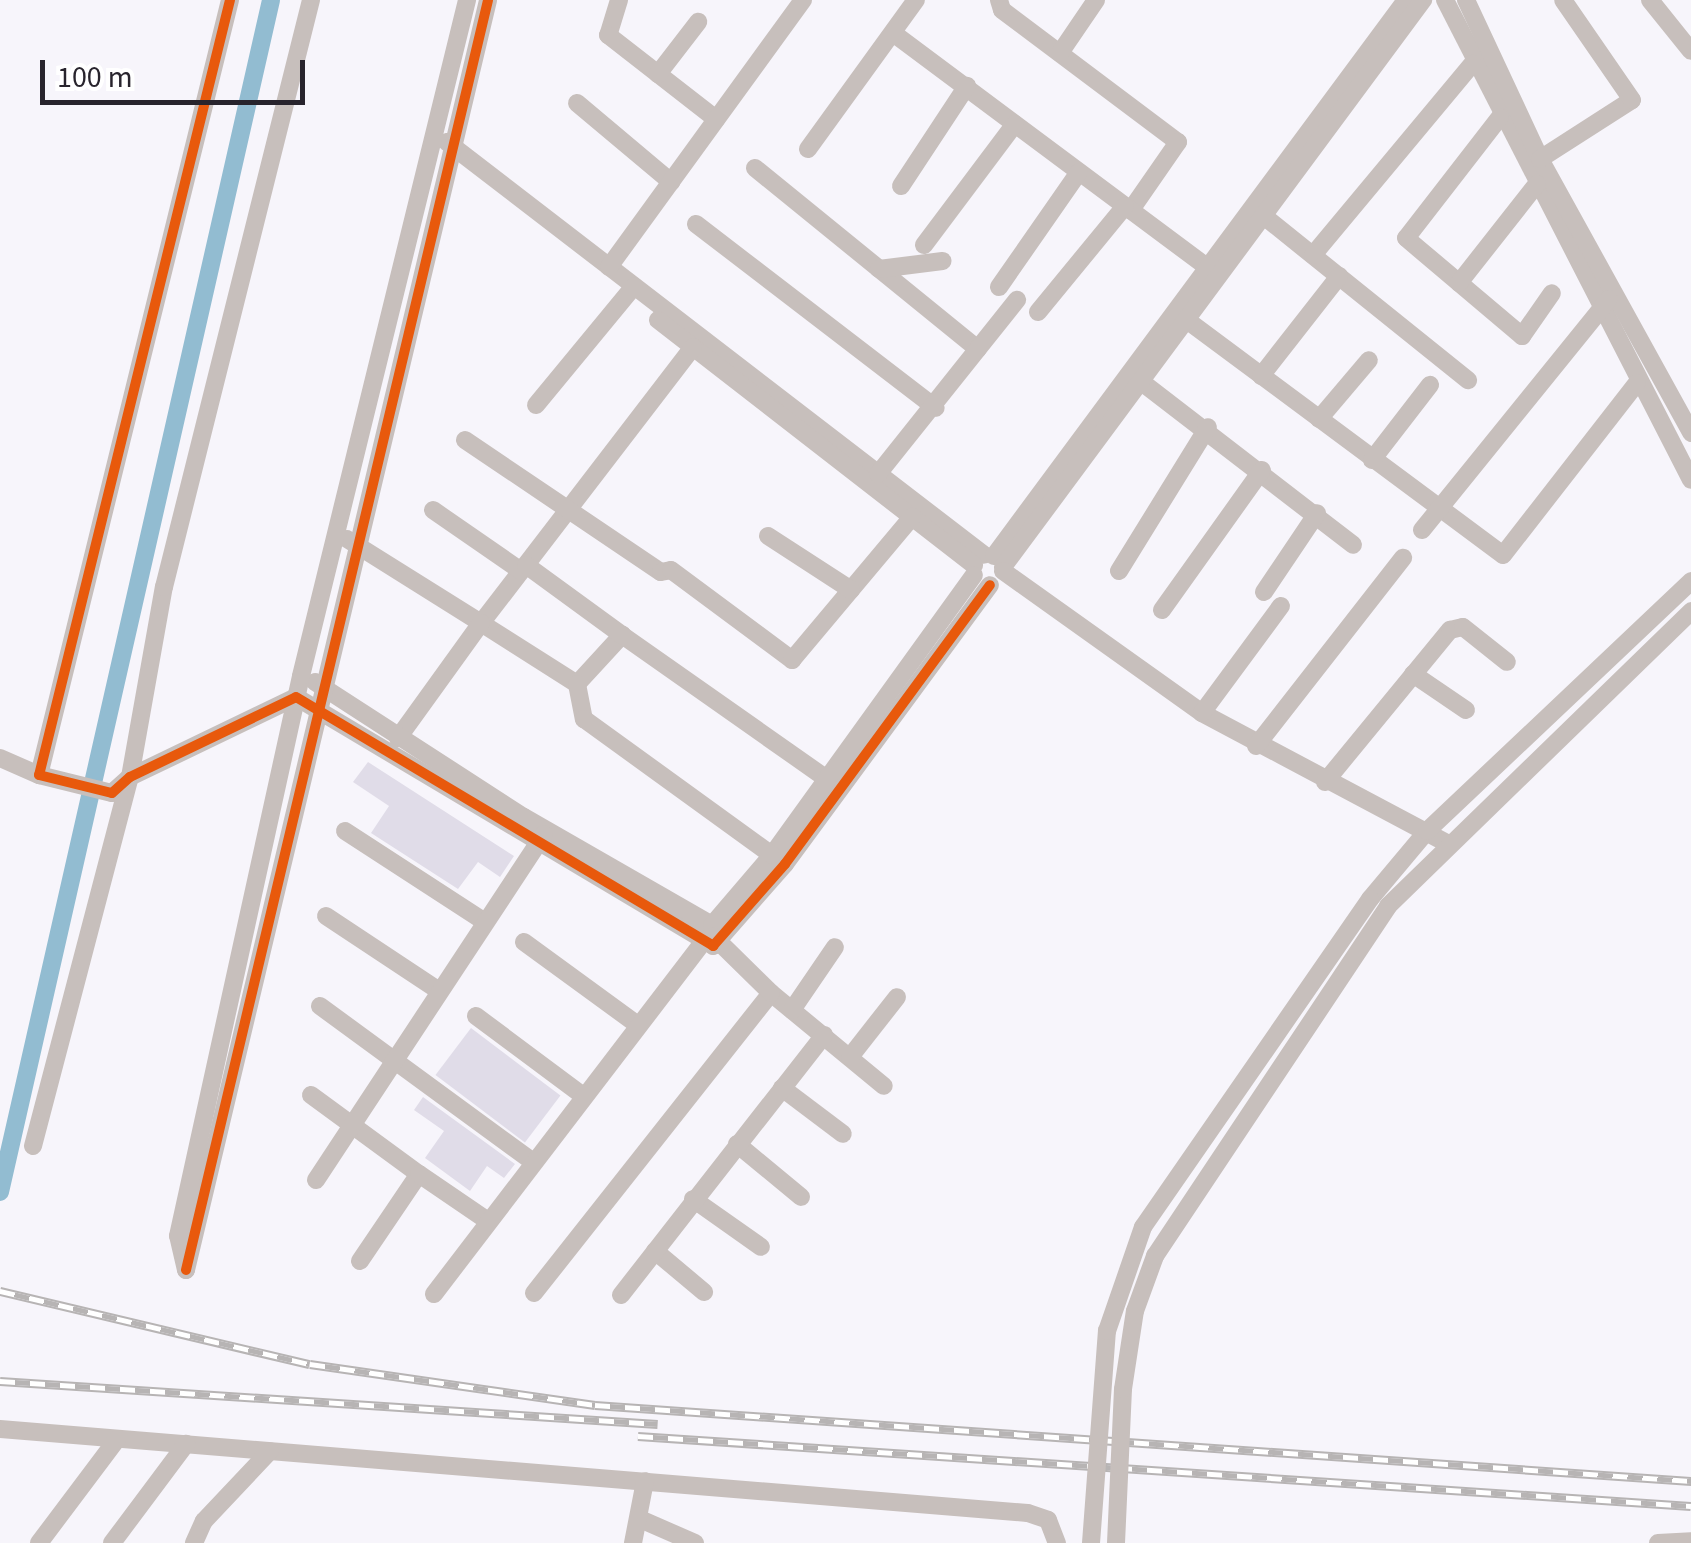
<!DOCTYPE html>
<style>
body{margin:0}
#map{position:relative;width:1691px;height:1543px;overflow:hidden;background:#f7f5fb;font-family:"Source Sans 3",sans-serif}
div>[style]{position:absolute}
.canal>*{height:18px;margin:-9px;padding:0 9px;transform-origin:9px;border-radius:9px;background:#92bcd1}
.building>*{inset:0;background:#e0dce8;transform-origin:0 0}
.minor>*{height:18px;margin:-9px;padding:0 9px;transform-origin:9px;border-radius:9px;background:#c7bfbc}
.rail>*{height:9px;margin-top:-4.5px;transform-origin:0;background:repeating-linear-gradient(90deg,#fff 0 15px,#b7b4b4 0 30px);box-sizing:border-box;border-block:2px solid #b7b4b4}
.minor-bridge>*{height:18px;margin:-9px;padding:0 9px;transform-origin:9px;border-radius:9px;background:#c7bfbc}
.cycleway>*{height:10px;margin:-5px;padding:0 5px;transform-origin:5px;border-radius:5px;background:#e8590c}
span{translate:-50% -50%;white-space:nowrap;text-align:center;line-height:1.15;-webkit-text-stroke:9px #fff;paint-order:stroke}
.scale{position:absolute;left:40px;top:60px;width:265px;height:45px;box-sizing:border-box;border:5px solid #28242d;border-top:0;padding-left:12px;font-size:30px;line-height:35px;white-space:nowrap;color:#28242d;-webkit-text-stroke:8px #fff;paint-order:stroke}
</style>
<div id="map">
<div class="canal">
<div style="left:0;top:1192px;width:1222px;rotate:-77.19deg"></div>
</div>
<div class="building">
<div style="clip-path:polygon(368px 762px,514px 856px,500px 877px,478px 862px,458px 889px,371px 833px,389px 806px,353px 782px)"></div>
<div style="left:471px;top:1028px;width:112px;height:59px;rotate:37deg"></div>
<div style="clip-path:polygon(423px 1097px,515px 1164px,504px 1178px,487px 1166px,470px 1191px,425px 1158px,444px 1131px,414px 1110px)"></div>
</div>
<div class="minor">
<div style="left:230px;top:0;width:798px;rotate:103.84deg"></div>
<div style="left:39px;top:775px;width:75px;rotate:13.9deg"></div>
<div style="left:112px;top:793px;width:24px;rotate:-42deg"></div>
<div style="left:130px;top:777px;width:184px;rotate:-25.7deg"></div>
<div style="left:296px;top:697px;width:486px;rotate:30.8deg"></div>
<div style="left:713px;top:946px;width:109px;rotate:-48.7deg"></div>
<div style="left:785px;top:864px;width:346px;rotate:-53.7deg"></div>
<div style="left:619px;top:0;width:37px;rotate:107deg"></div>
<div style="left:608px;top:35px;width:137px;rotate:37.9deg"></div>
<div style="left:999px;top:0;width:10px;rotate:73deg"></div>
<div style="left:1002px;top:10px;width:220px;rotate:36.9deg"></div>
<div style="left:1178px;top:142px;width:83px;rotate:124.7deg"></div>
<div style="left:1445px;top:0;width:539px;rotate:62.86deg"></div>
<div style="left:1466px;top:0;width:175px;rotate:65deg"></div>
<div style="left:1540px;top:159px;width:313px;rotate:61.1deg"></div>
<div style="left:1650px;top:0;width:65px;rotate:51.2deg"></div>
<div style="left:893px;top:33px;width:398px;rotate:36.7deg"></div>
<div style="left:1060px;top:53px;width:64px;rotate:-55.8deg"></div>
<div style="left:658px;top:74px;width:66px;rotate:-52.4deg"></div>
<div style="left:577px;top:103px;width:123px;rotate:40deg"></div>
<div style="left:1500px;top:117px;width:153px;rotate:127.8deg"></div>
<div style="left:1406px;top:238px;width:152px;rotate:40.2deg"></div>
<div style="left:1522px;top:336px;width:52px;rotate:-55.1deg"></div>
<div style="left:447px;top:142px;width:677px;rotate:37.56deg"></div>
<div style="left:808px;top:149px;width:184px;rotate:-54.1deg"></div>
<div style="left:1540px;top:159px;width:109px;rotate:-32.7deg"></div>
<div style="left:1632px;top:100px;width:121px;rotate:-124.6deg"></div>
<div style="left:755px;top:168px;width:287px;rotate:39.1deg"></div>
<div style="left:901px;top:186px;width:120px;rotate:-56.6deg"></div>
<div style="left:1260px;top:213px;width:267px;rotate:38.8deg"></div>
<div style="left:696px;top:224px;width:302px;rotate:37.5deg"></div>
<div style="left:924px;top:245px;width:151px;rotate:-53.1deg"></div>
<div style="left:1313px;top:255px;width:249px;rotate:-50.2deg"></div>
<div style="left:609px;top:267px;width:330px;rotate:-54deg"></div>
<div style="left:879px;top:269px;width:64px;rotate:-7.2deg"></div>
<div style="left:1459px;top:283px;width:126px;rotate:-51.8deg"></div>
<div style="left:999px;top:287px;width:140px;rotate:-55.2deg"></div>
<div style="left:1038px;top:312px;width:137px;rotate:-50.6deg"></div>
<div style="left:1184px;top:318px;width:397px;rotate:36.6deg"></div>
<div style="left:1503px;top:555px;width:218px;rotate:-52.1deg"></div>
<div style="left:658px;top:320px;width:400px;rotate:37.8deg"></div>
<div style="left:693px;top:347px;width:348px;rotate:127.5deg"></div>
<div style="left:481px;top:623px;width:114px;rotate:32.4deg"></div>
<div style="left:577px;top:684px;width:67px;rotate:-47.4deg"></div>
<div style="left:622px;top:635px;width:251px;rotate:35.1deg"></div>
<div style="left:1261px;top:376px;width:127px;rotate:-52deg"></div>
<div style="left:1139px;top:380px;width:270px;rotate:37.6deg"></div>
<div style="left:536px;top:405px;width:154px;rotate:-50.5deg"></div>
<div style="left:1319px;top:419px;width:77px;rotate:-49.7deg"></div>
<div style="left:465px;top:440px;width:236px;rotate:34deg"></div>
<div style="left:661px;top:572px;width:10px;rotate:-11deg"></div>
<div style="left:671px;top:570px;width:151px;rotate:36.6deg"></div>
<div style="left:792px;top:660px;width:187px;rotate:-50deg"></div>
<div style="left:1372px;top:460px;width:95px;rotate:-52.3deg"></div>
<div style="left:878px;top:474px;width:223px;rotate:-51.4deg"></div>
<div style="left:433px;top:510px;width:107px;rotate:34.7deg"></div>
<div style="left:1422px;top:530px;width:297px;rotate:-51deg"></div>
<div style="left:768px;top:536px;width:99px;rotate:33deg"></div>
<div style="left:347px;top:539px;width:158px;rotate:32.1deg"></div>
<div style="left:481px;top:623px;width:142px;rotate:125.8deg"></div>
<div style="left:994px;top:556px;width:692px;rotate:-53.46deg"></div>
<div style="left:526px;top:565px;width:119px;rotate:36.1deg"></div>
<div style="left:1003px;top:567px;width:706px;rotate:-53.47deg"></div>
<div style="left:1003px;top:571px;width:244px;rotate:35.5deg"></div>
<div style="left:1202px;top:713px;width:277px;rotate:28deg"></div>
<div style="left:1119px;top:571px;width:169px;rotate:-58.3deg"></div>
<div style="left:1264px;top:592px;width:95px;rotate:-56.1deg"></div>
<div style="left:1162px;top:610px;width:172px;rotate:-54.5deg"></div>
<div style="left:1413px;top:674px;width:64px;rotate:34.2deg"></div>
<div style="left:315px;top:682px;width:249px;rotate:32.9deg"></div>
<div style="left:524px;top:817px;width:217px;rotate:29.9deg"></div>
<div style="left:712px;top:925px;width:92px;rotate:-49.4deg"></div>
<div style="left:772px;top:855px;width:345px;rotate:-54.2deg"></div>
<div style="left:577px;top:684px;width:36px;rotate:79deg"></div>
<div style="left:584px;top:719px;width:232px;rotate:35.9deg"></div>
<div style="left:1202px;top:713px;width:133px;rotate:-53.6deg"></div>
<div style="left:1256px;top:746px;width:239px;rotate:-52deg"></div>
<div style="left:0;top:758px;width:43px;rotate:23.6deg"></div>
<div style="left:1325px;top:782px;width:197px;rotate:-50.6deg"></div>
<div style="left:1450px;top:630px;width:13px;rotate:-13deg"></div>
<div style="left:1463px;top:627px;width:56px;rotate:38.5deg"></div>
<div style="left:345px;top:831px;width:167px;rotate:33deg"></div>
<div style="left:1370px;top:899px;width:89px;rotate:-50deg"></div>
<div style="left:1427px;top:831px;width:364px;rotate:-43.4deg"></div>
<div style="left:1388px;top:906px;width:423px;rotate:-44.2deg"></div>
<div style="left:326px;top:916px;width:134px;rotate:33.5deg"></div>
<div style="left:524px;top:942px;width:137px;rotate:36.1deg"></div>
<div style="left:771px;top:993px;width:146px;rotate:39.5deg"></div>
<div style="left:320px;top:1006px;width:263px;rotate:36.2deg"></div>
<div style="left:792px;top:1010px;width:76px;rotate:-55.7deg"></div>
<div style="left:476px;top:1016px;width:132px;rotate:36.7deg"></div>
<div style="left:850px;top:1057px;width:76px;rotate:-51.9deg"></div>
<div style="left:782px;top:1088px;width:76px;rotate:37deg"></div>
<div style="left:311px;top:1095px;width:134px;rotate:36.2deg"></div>
<div style="left:737px;top:1144px;width:83px;rotate:39.6deg"></div>
<div style="left:33px;top:1146px;width:382px;rotate:-75.3deg"></div>
<div style="left:130px;top:777px;width:193px;rotate:-79.9deg"></div>
<div style="left:164px;top:587px;width:605px;rotate:-75.94deg"></div>
<div style="left:316px;top:1180px;width:414px;rotate:-56.6deg"></div>
<div style="left:693px;top:1199px;width:83px;rotate:35.2deg"></div>
<div style="left:655px;top:1251px;width:64px;rotate:39.9deg"></div>
<div style="left:360px;top:1261px;width:105px;rotate:-55.9deg"></div>
<div style="left:419px;top:1174px;width:83px;rotate:34.3deg"></div>
<div style="left:186px;top:1270px;width:1305px;rotate:-76.62deg"></div>
<div style="left:186px;top:1270px;width:35px;rotate:-103deg"></div>
<div style="left:178px;top:1236px;width:573px;rotate:-77.61deg"></div>
<div style="left:301px;top:676px;width:696px;rotate:-76.2deg"></div>
<div style="left:534px;top:1293px;width:382px;rotate:-51.7deg"></div>
<div style="left:771px;top:993px;width:81px;rotate:-135.5deg"></div>
<div style="left:434px;top:1294px;width:442px;rotate:-52.6deg"></div>
<div style="left:621px;top:1295px;width:330px;rotate:-52deg"></div>
<div style="left:0;top:1429px;width:1031px;rotate:4.67deg"></div>
<div style="left:1028px;top:1513px;width:21px;rotate:19deg"></div>
<div style="left:1048px;top:1520px;width:25px;rotate:69deg"></div>
<div style="left:640px;top:1519px;width:60px;rotate:23.6deg"></div>
<div style="left:39px;top:1543px;width:130px;rotate:-53.1deg"></div>
<div style="left:112px;top:1543px;width:124px;rotate:-53.2deg"></div>
<div style="left:194px;top:1543px;width:24px;rotate:-66deg"></div>
<div style="left:204px;top:1521px;width:96px;rotate:-46.7deg"></div>
<div style="left:633px;top:1543px;width:63px;rotate:-79deg"></div>
<div style="left:1658px;top:1543px;width:33px;rotate:-3deg"></div>
</div>
<div class="rail">
<div style="left:0;top:1291px;width:318px;rotate:13.3deg"></div>
<div style="left:310px;top:1364px;width:288px;rotate:8.2deg"></div>
<div style="left:595px;top:1405px;width:1099px;rotate:3.97deg"></div>
<div style="left:0;top:1381px;width:659px;rotate:3.74deg"></div>
<div style="left:638px;top:1436px;width:1055px;rotate:3.8deg"></div>
</div>
<div class="minor-bridge">
<div style="left:1091px;top:1543px;width:213px;rotate:-85.7deg"></div>
<div style="left:1107px;top:1331px;width:110px;rotate:-70.9deg"></div>
<div style="left:1143px;top:1227px;width:399px;rotate:-55.3deg"></div>
<div style="left:1116px;top:1543px;width:154px;rotate:-87.4deg"></div>
<div style="left:1123px;top:1389px;width:79px;rotate:-81.3deg"></div>
<div style="left:1135px;top:1311px;width:59px;rotate:-70deg"></div>
<div style="left:1155px;top:1256px;width:420px;rotate:-56.3deg"></div>
</div>
<div class="cycleway">
<div style="left:230px;top:0;width:798px;rotate:103.84deg"></div>
<div style="left:39px;top:775px;width:75px;rotate:13.9deg"></div>
<div style="left:112px;top:793px;width:24px;rotate:-42deg"></div>
<div style="left:130px;top:777px;width:184px;rotate:-25.7deg"></div>
<div style="left:296px;top:697px;width:486px;rotate:30.8deg"></div>
<div style="left:713px;top:946px;width:109px;rotate:-48.7deg"></div>
<div style="left:785px;top:864px;width:346px;rotate:-53.7deg"></div>
<div style="left:186px;top:1270px;width:1305px;rotate:-76.62deg"></div>
</div>
<div class="scale">100 m</div>
</div>
